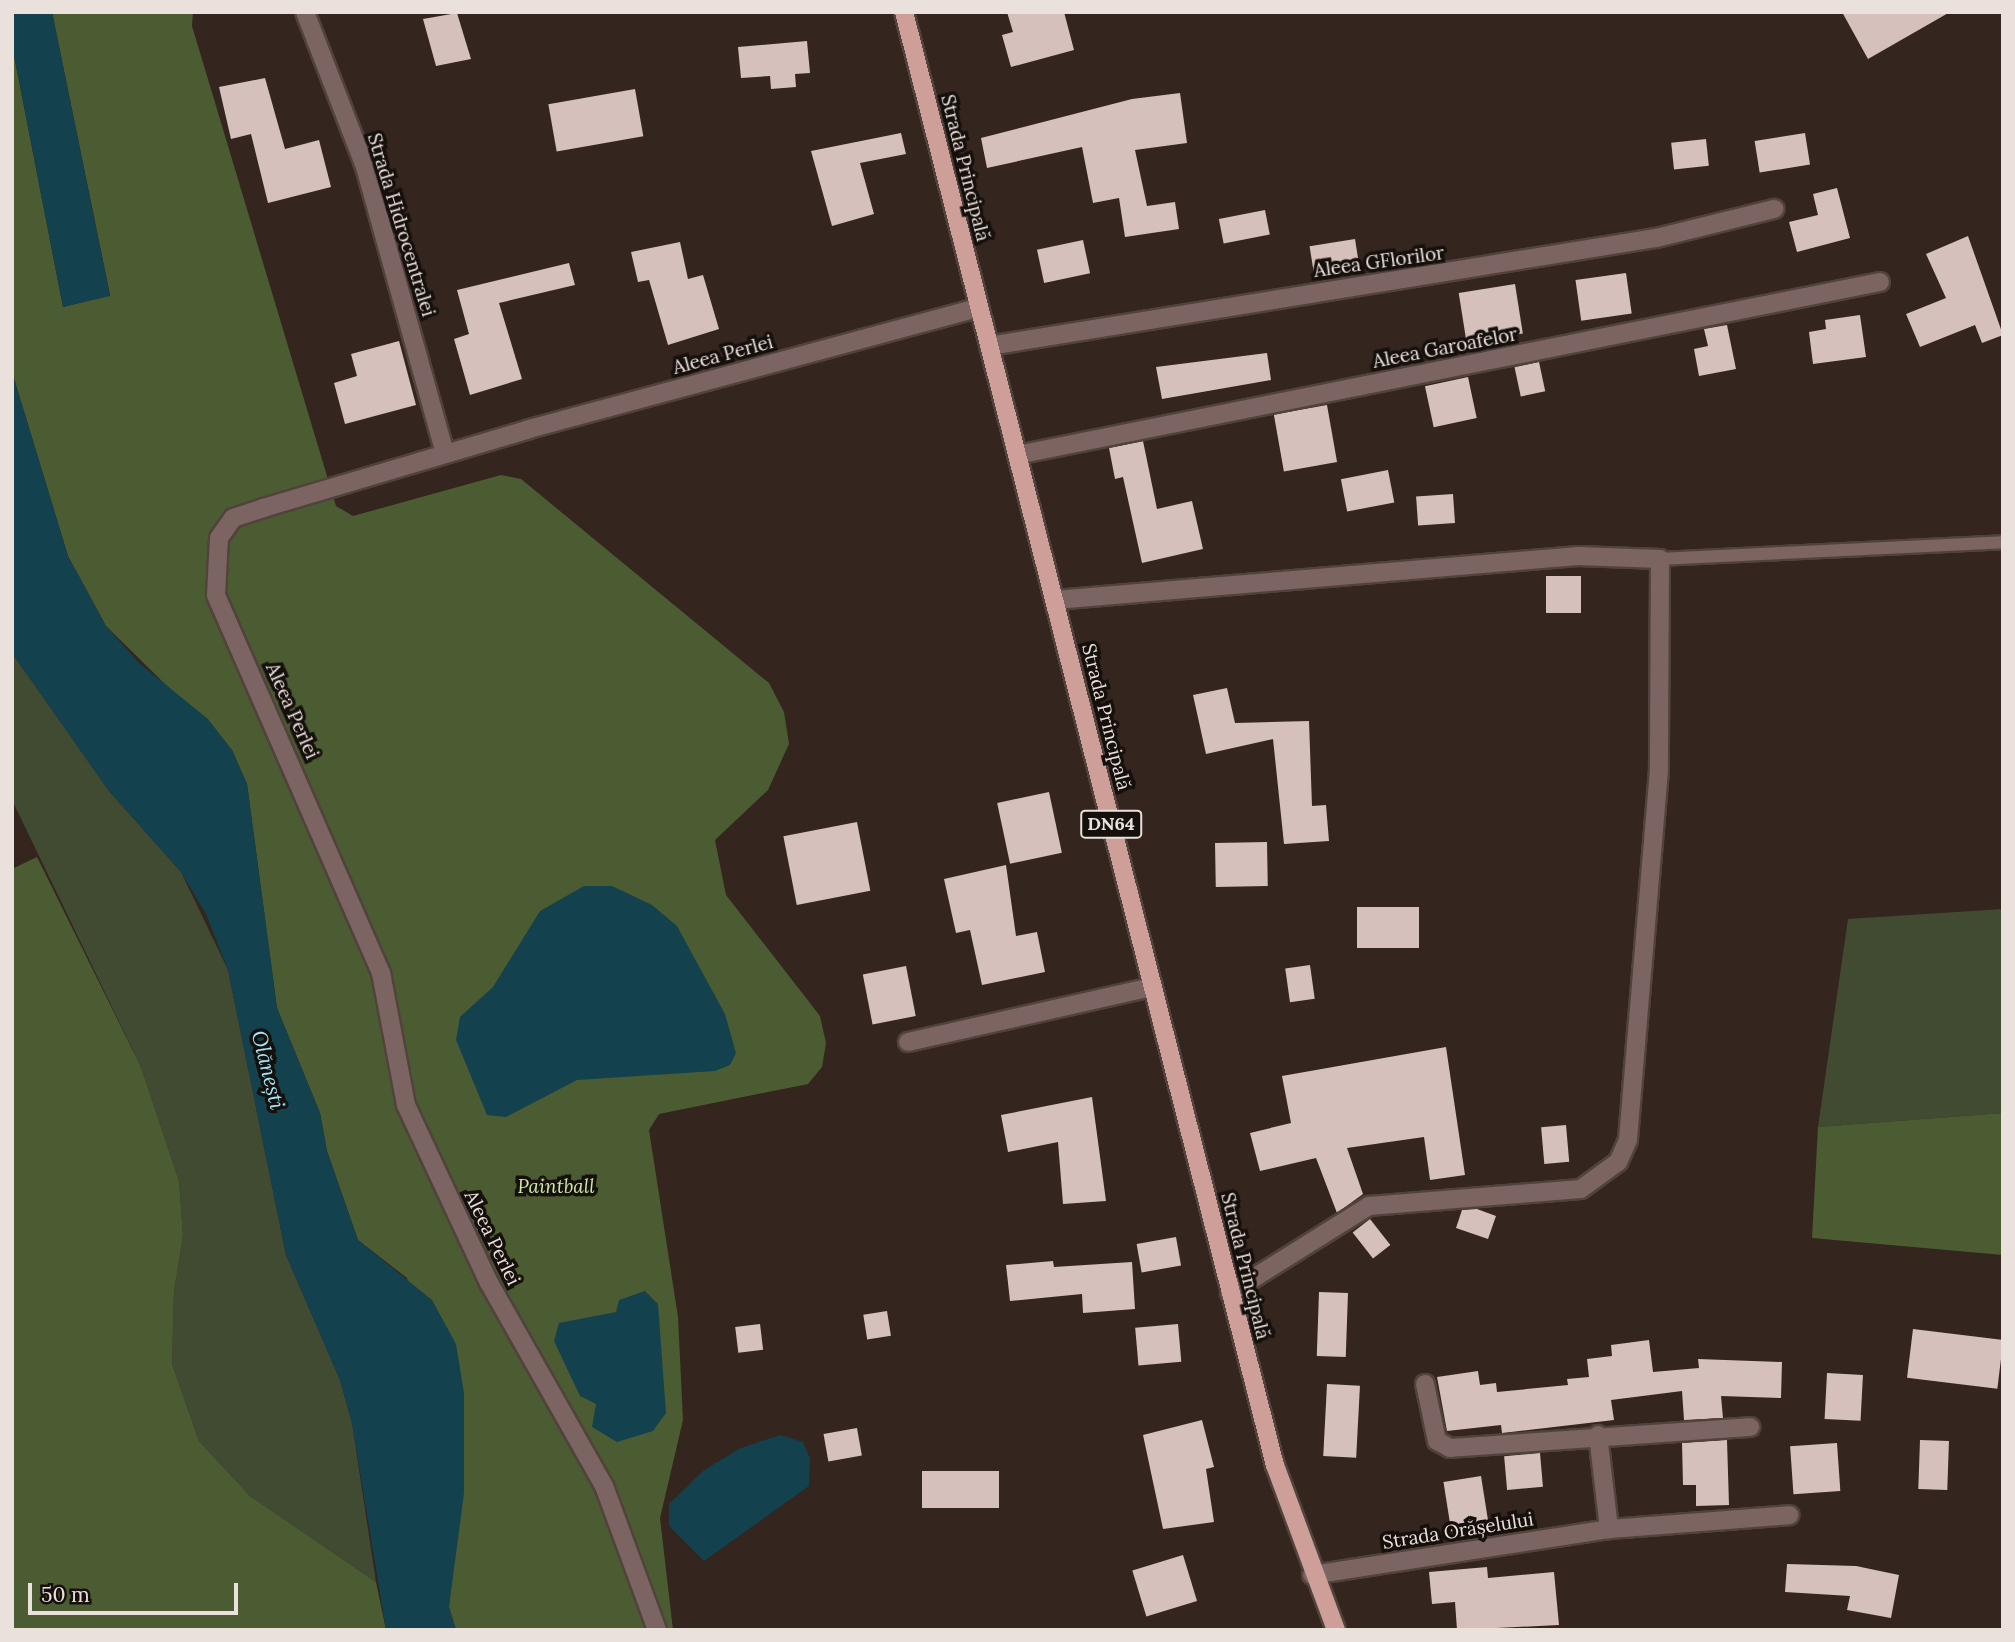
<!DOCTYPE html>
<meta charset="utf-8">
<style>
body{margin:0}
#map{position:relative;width:2015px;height:1642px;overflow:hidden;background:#34251e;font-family:Lora,serif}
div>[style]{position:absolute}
.green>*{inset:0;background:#414b32}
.forest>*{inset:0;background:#4b5c32}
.water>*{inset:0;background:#14414e}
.building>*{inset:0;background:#d5c0bc;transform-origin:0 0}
.roads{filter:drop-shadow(2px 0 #51433c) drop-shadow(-2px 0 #51433c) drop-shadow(0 2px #51433c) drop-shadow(0 -2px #51433c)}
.lane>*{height:12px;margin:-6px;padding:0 6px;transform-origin:6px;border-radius:6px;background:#7b6461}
.street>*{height:18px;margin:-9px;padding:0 9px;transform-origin:9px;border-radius:9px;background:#7b6461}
.primary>*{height:18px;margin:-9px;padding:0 9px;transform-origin:9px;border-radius:9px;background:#cd9f98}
span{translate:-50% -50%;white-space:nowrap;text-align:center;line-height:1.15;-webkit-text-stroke:7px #16100d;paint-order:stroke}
.shield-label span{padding:2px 5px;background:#16100d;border:2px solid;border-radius:5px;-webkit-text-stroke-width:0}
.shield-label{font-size:18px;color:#ebe1dc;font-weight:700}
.street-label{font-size:19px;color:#ebe1dc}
.park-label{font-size:19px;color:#cdeaa4;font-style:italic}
.water-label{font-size:21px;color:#9ee4fb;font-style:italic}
.frame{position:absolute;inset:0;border:14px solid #ebe1dc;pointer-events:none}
.scale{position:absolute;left:28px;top:1583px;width:210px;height:32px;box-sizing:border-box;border:4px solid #ebe1dc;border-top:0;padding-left:9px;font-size:21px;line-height:24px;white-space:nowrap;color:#ebe1dc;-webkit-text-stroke:5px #16100d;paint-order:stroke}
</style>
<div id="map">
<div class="green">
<div style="clip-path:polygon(12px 653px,109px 791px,181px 872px,228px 970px,286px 1255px,340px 1380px,352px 1423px,376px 1582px,250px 1496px,199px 1441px,172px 1364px,174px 1292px,183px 1235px,179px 1181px,141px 1067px,12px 800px)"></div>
<div style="clip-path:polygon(2003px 909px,2003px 1113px,1818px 1127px,1848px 919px)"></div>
</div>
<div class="forest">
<div style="clip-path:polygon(52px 12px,193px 12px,192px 26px,336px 506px,353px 516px,501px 475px,521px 479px,769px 683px,784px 712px,789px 744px,768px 790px,715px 840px,726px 895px,820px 1016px,826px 1043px,822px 1067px,808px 1084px,659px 1114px,649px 1130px,678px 1317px,683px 1420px,660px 1518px,673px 1630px,456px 1630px,449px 1607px,452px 1550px,407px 1278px,358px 1240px,327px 1151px,320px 1113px,277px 1008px,247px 784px,232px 750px,106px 626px,68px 556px,12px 372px,12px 45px,63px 307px,110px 295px)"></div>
<div style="clip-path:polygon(37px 857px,141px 1067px,179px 1181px,183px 1235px,174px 1292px,172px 1364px,199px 1441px,250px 1496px,376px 1582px,386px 1630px,12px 1630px,12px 869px)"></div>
<div style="clip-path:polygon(2003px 1113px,2003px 1255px,1812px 1238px,1818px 1127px)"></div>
</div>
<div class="water">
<div style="clip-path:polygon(12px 12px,52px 12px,110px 296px,63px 307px,12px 45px)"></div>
<div style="clip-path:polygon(12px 372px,68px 556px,106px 626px,139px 663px,208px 719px,232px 750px,247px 784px,277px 1008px,320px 1113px,327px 1151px,358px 1240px,432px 1300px,456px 1344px,464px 1393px,464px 1493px,449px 1607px,456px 1630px,386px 1630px,352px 1423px,340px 1380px,286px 1255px,228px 970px,206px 914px,181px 872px,109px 791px,12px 653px)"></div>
<div style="clip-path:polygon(584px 886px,612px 886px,652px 905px,677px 926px,725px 1014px,736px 1053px,730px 1065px,715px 1071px,577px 1080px,506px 1117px,487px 1115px,456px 1040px,460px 1017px,493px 987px,540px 911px)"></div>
<div style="clip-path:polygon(645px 1291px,658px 1304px,666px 1413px,653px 1431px,617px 1442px,592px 1427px,596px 1404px,580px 1396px,554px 1341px,559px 1323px,616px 1312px,619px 1300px)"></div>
<div style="clip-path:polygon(780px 1435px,803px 1442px,810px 1458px,809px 1486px,704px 1561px,669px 1526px,669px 1504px,704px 1470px,741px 1448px)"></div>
</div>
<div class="building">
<div style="clip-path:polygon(1007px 12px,1064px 12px,1074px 50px,1011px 67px,1002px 35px,1013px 32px)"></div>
<div style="clip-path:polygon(1842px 12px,1950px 12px,1868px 59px)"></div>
<div style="clip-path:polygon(457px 13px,471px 59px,436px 66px,423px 19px)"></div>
<div style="clip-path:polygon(807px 41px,810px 73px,795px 74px,796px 87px,771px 89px,770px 76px,741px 78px,738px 47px)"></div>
<div style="clip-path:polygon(265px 78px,285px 149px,319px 140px,331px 187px,268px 203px,251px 134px,231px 139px,219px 87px)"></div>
<div style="left:635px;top:89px;width:48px;height:88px;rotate:80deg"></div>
<div style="clip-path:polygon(1180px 93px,1187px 143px,1135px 150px,1147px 206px,1175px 202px,1179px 229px,1125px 237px,1119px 198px,1093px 203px,1082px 147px,987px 168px,981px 138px,1132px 99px)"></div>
<div style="clip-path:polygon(901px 133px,906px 154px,860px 163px,874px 214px,832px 226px,811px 151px)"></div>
<div style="left:1805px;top:133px;width:32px;height:51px;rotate:81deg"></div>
<div style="left:1706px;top:139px;width:27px;height:35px;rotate:84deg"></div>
<div style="clip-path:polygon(1837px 188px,1850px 238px,1797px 252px,1789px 222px,1818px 215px,1813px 194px)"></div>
<div style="left:1265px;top:210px;width:25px;height:47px;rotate:79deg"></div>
<div style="clip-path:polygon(1968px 236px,2003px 335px,1982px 343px,1975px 325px,1920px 347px,1906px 314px,1946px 298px,1926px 254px)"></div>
<div style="left:1355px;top:239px;width:31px;height:46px;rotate:81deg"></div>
<div style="left:1083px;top:240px;width:34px;height:47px;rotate:78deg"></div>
<div style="clip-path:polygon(680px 242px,688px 279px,703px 275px,719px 329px,668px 345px,649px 280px,638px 282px,631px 252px)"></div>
<div style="clip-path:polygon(569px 263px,575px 285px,499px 303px,522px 379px,470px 395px,454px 339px,469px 334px,457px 290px)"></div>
<div style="left:1626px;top:273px;width:41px;height:51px;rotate:82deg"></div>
<div style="left:1515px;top:284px;width:50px;height:57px;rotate:81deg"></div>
<div style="clip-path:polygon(1860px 315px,1866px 357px,1813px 364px,1809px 332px,1826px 329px,1825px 320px)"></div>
<div style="clip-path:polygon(1727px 325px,1736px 369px,1699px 376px,1694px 349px,1708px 346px,1704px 329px)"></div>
<div style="clip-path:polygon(399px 341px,416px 405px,345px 424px,334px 383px,357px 376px,351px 354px)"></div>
<div style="clip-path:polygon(1267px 353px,1271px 380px,1162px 399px,1156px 367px)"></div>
<div style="left:1539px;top:362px;width:30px;height:25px;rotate:78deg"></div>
<div style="left:1468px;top:377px;width:42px;height:44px;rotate:78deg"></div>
<div style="left:1327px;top:405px;width:58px;height:54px;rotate:80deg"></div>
<div style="clip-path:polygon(1143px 441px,1157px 509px,1192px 501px,1203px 549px,1142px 563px,1123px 477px,1115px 479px,1109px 448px)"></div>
<div style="left:1388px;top:470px;width:33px;height:48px;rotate:79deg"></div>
<div style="left:1453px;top:494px;width:29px;height:37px;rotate:86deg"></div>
<div style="left:1546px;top:576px;width:35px;height:37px"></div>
<div style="clip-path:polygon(1227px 688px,1235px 723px,1309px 721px,1312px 806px,1326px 805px,1329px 841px,1284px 844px,1273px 739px,1206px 754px,1193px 695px)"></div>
<div style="left:1049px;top:792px;width:62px;height:53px;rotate:78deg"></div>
<div style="left:857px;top:822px;width:70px;height:75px;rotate:79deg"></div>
<div style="left:1267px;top:842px;width:44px;height:52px;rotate:89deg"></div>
<div style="clip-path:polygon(1006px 865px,1016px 936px,1037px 932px,1045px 972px,982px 985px,970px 930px,956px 933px,944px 879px)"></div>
<div style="left:1357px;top:907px;width:62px;height:41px"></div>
<div style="left:1310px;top:965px;width:34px;height:25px;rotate:82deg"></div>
<div style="left:906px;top:966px;width:51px;height:44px;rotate:79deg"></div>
<div style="clip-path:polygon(1446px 1047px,1465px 1175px,1430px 1180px,1424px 1137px,1347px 1148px,1363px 1194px,1337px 1213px,1316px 1158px,1260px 1171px,1250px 1133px,1291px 1123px,1282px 1076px)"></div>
<div style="clip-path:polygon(1092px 1097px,1106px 1201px,1063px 1204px,1058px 1142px,1008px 1152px,1001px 1115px)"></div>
<div style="left:1566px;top:1125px;width:37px;height:25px;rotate:85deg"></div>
<div style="clip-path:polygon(1477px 1209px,1496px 1216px,1488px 1239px,1456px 1228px,1462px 1210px)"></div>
<div style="left:1370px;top:1219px;width:33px;height:22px;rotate:52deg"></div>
<div style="left:1176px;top:1237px;width:29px;height:40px;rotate:80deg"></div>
<div style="clip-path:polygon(1053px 1261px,1054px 1267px,1132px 1262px,1135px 1309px,1083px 1313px,1082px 1294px,1010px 1301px,1006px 1265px)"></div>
<div style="left:1319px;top:1292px;width:29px;height:64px;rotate:2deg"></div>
<div style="left:887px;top:1311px;width:25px;height:24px;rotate:81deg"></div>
<div style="left:760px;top:1324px;width:26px;height:25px;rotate:83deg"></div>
<div style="left:1178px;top:1324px;width:38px;height:43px;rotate:85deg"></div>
<div style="left:1913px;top:1329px;width:91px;height:49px;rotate:7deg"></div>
<div style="clip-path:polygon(1649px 1340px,1653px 1372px,1699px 1368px,1698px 1359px,1782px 1362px,1781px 1398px,1721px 1396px,1723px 1418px,1684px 1420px,1682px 1391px,1611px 1400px,1614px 1420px,1502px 1433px,1501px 1425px,1447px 1431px,1437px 1377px,1478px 1371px,1480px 1385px,1496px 1383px,1497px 1392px,1568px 1385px,1567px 1379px,1589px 1377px,1587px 1359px,1612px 1356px,1611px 1345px)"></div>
<div style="left:1827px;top:1373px;width:36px;height:46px;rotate:3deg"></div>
<div style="left:1327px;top:1384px;width:33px;height:72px;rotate:3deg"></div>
<div style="clip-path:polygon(1202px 1420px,1214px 1467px,1206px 1469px,1214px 1522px,1163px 1529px,1143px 1435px)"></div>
<div style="left:857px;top:1428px;width:28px;height:34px;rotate:80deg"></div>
<div style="clip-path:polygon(1727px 1440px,1729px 1505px,1696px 1506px,1696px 1485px,1683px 1485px,1682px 1443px)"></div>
<div style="left:1920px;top:1440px;width:29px;height:49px;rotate:2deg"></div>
<div style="left:1837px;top:1443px;width:48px;height:47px;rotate:86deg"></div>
<div style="left:1540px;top:1453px;width:34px;height:36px;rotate:85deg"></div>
<div style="left:999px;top:1471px;width:37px;height:77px;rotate:90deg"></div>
<div style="left:1481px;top:1476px;width:50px;height:38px;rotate:81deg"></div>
<div style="left:1183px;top:1555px;width:48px;height:53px;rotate:73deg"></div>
<div style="clip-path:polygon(1787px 1564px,1856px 1566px,1899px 1575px,1891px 1618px,1847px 1610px,1850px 1596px,1785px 1592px)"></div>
<div style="clip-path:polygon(1487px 1567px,1488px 1578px,1554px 1572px,1559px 1625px,1457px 1630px,1455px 1602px,1432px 1604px,1429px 1572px)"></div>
</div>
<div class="roads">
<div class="lane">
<div style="left:1660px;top:559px;width:343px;rotate:-2.8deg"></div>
</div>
<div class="street">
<div style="left:305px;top:12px;width:166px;rotate:68.8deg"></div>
<div style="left:365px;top:167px;width:297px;rotate:74.4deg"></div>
<div style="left:989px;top:346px;width:676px;rotate:-9.2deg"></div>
<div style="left:1656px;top:238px;width:122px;rotate:-13.8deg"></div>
<div style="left:1017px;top:455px;width:880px;rotate:-11.34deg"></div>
<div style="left:1055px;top:600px;width:525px;rotate:-4.81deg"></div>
<div style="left:1578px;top:556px;width:82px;rotate:2.1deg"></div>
<div style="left:1660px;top:559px;width:211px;rotate:90.3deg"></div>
<div style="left:1659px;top:770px;width:371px;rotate:94.8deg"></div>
<div style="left:1628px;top:1140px;width:24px;rotate:114deg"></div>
<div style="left:1618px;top:1162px;width:46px;rotate:143.9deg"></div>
<div style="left:1581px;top:1189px;width:213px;rotate:175.4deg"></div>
<div style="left:1369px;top:1206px;width:164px;rotate:148deg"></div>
<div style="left:908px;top:1042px;width:251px;rotate:-12.7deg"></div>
<div style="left:1425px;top:1384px;width:58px;rotate:78.1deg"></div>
<div style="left:1437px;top:1441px;width:15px;rotate:28deg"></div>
<div style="left:1450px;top:1448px;width:301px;rotate:-4deg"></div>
<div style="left:1598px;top:1435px;width:95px;rotate:83.3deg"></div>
<div style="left:1312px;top:1575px;width:301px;rotate:-8.8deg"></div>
<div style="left:1609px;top:1529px;width:181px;rotate:-4.4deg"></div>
<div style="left:657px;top:1630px;width:153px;rotate:-110.2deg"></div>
<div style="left:604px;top:1486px;width:233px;rotate:-119.5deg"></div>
<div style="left:489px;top:1283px;width:196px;rotate:-115deg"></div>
<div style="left:406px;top:1105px;width:134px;rotate:-100.7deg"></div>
<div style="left:381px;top:973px;width:412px;rotate:-113.6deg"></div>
<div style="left:216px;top:595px;width:57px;rotate:-87deg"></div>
<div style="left:219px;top:538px;width:24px;rotate:-55deg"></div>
<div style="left:233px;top:518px;width:32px;rotate:-18deg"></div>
<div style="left:263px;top:508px;width:277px;rotate:-16.5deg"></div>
<div style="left:529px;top:429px;width:465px;rotate:-15.1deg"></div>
</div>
<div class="primary">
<div style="left:904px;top:12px;width:1500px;rotate:75.68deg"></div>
<div style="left:1275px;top:1465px;width:176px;rotate:69.7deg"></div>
</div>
</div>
<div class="shield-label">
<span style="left:1111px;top:824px">DN64</span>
</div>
<div class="street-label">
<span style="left:965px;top:168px;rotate:76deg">Strada Principală</span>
<span style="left:401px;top:225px;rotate:73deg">Strada Hidrocentralei</span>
<span style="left:1379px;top:262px;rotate:-8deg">Aleea GFlorilor</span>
<span style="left:1445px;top:348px;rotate:-11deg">Aleea Garoafelor</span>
<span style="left:723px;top:355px;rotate:-15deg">Aleea Perlei</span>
<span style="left:292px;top:711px;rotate:66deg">Aleea Perlei</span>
<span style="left:1106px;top:717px;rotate:76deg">Strada Principală</span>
<span style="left:492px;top:1238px;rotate:64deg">Aleea Perlei</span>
<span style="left:1245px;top:1266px;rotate:76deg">Strada Principală</span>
<span style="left:1458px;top:1531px;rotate:-9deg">Strada Orășelului</span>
</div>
<div class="park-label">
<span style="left:556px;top:1187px">Paintball</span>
</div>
<div class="water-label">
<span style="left:268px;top:1070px;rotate:76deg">Olănești</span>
</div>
<div class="frame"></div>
<div class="scale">50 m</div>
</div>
